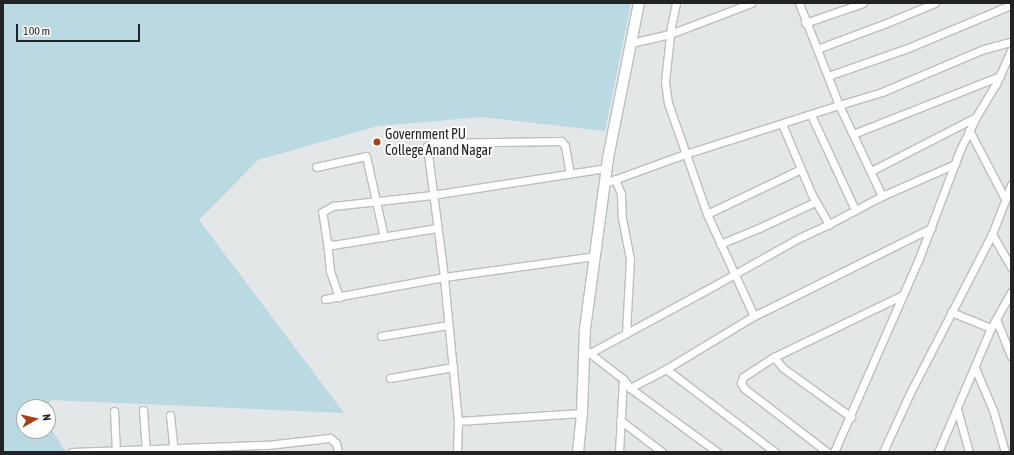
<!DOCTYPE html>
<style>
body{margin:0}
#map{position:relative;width:1014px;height:455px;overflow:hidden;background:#e3e7e8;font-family:"Asap Condensed",sans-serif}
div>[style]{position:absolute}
.green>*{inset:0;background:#bad9e2}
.roads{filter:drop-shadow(1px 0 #babebf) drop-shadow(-1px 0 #babebf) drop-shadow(0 1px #babebf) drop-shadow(0 -1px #babebf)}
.street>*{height:7px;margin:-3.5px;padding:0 3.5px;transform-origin:3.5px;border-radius:3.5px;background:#fff}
.secondary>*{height:10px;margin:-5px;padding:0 5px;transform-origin:5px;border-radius:5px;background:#fff}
.dots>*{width:11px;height:11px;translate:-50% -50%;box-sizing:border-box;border:2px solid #fff;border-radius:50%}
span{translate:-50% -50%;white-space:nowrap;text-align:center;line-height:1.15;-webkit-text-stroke:4px #fff;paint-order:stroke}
.poi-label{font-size:14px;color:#222324}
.left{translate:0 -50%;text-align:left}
.frame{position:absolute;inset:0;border:4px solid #222324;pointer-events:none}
.north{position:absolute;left:16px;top:399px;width:40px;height:40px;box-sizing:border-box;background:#fff;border:1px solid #a7a7a7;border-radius:50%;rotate:82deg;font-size:11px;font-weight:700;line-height:16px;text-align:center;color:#222324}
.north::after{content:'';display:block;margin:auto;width:14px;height:18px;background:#a74118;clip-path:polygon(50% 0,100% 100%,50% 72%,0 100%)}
.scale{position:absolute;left:16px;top:24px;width:124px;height:18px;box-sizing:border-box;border:2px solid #222324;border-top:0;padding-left:5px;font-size:12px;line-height:14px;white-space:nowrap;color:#222324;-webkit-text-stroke:3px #fff;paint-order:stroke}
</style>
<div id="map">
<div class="green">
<div style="clip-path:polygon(3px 3px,631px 3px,605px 131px,482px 117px,378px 126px,258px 160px,199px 220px,344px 413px,51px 400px,47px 407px,24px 407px,24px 431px,48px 431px,48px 424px,66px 452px,3px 452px)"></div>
</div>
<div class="roads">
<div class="street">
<div style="left:676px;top:3px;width:24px;rotate:102deg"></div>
<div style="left:671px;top:26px;width:56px;rotate:96.1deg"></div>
<div style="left:665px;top:82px;width:21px;rotate:82deg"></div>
<div style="left:668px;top:103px;width:118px;rotate:70.6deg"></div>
<div style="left:707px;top:214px;width:112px;rotate:65.3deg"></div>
<div style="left:799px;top:3px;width:110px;rotate:68.6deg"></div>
<div style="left:839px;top:105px;width:45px;rotate:-16.8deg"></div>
<div style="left:882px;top:92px;width:111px;rotate:-22.9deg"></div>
<div style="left:984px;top:49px;width:28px;rotate:-15deg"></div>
<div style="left:805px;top:23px;width:61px;rotate:-19deg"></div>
<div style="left:631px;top:43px;width:40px;rotate:-13deg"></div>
<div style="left:670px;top:34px;width:87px;rotate:-20.9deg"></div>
<div style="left:817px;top:49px;width:72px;rotate:-20.5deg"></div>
<div style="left:884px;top:24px;width:55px;rotate:-22.4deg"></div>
<div style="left:828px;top:76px;width:85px;rotate:-19.3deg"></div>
<div style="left:908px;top:48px;width:112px;rotate:-22.7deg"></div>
<div style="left:811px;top:115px;width:105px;rotate:65.1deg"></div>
<div style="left:782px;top:124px;width:77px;rotate:67.1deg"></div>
<div style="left:812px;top:195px;width:34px;rotate:60deg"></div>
<div style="left:969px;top:130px;width:78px;rotate:62.4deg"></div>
<div style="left:853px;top:134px;width:158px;rotate:-21.5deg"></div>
<div style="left:316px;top:167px;width:51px;rotate:-12.4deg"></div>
<div style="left:366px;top:156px;width:83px;rotate:77.5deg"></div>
<div style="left:871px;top:171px;width:118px;rotate:-27.2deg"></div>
<div style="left:615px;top:179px;width:16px;rotate:68deg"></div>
<div style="left:621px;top:194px;width:24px;rotate:88deg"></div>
<div style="left:622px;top:218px;width:42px;rotate:79deg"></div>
<div style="left:630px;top:259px;width:75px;rotate:93.1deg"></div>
<div style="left:882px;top:196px;width:80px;rotate:-23.7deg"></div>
<div style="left:707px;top:214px;width:104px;rotate:-25.6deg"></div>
<div style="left:437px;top:228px;width:106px;rotate:170.8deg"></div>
<div style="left:332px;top:245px;width:6px;rotate:-149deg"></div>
<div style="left:327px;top:242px;width:30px;rotate:-99deg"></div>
<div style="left:322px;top:212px;width:13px;rotate:-29deg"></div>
<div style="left:333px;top:206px;width:100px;rotate:-6.3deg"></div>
<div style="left:432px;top:195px;width:177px;rotate:-8.8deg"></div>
<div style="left:992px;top:234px;width:38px;rotate:60deg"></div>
<div style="left:327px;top:242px;width:29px;rotate:84deg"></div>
<div style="left:330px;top:271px;width:28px;rotate:71deg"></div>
<div style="left:720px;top:244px;width:42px;rotate:-22.3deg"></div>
<div style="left:759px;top:228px;width:62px;rotate:-24.9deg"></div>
<div style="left:325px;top:299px;width:121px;rotate:-10.5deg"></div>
<div style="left:444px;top:277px;width:152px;rotate:-7.9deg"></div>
<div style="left:951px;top:312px;width:43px;rotate:21.8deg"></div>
<div style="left:996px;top:319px;width:40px;rotate:68deg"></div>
<div style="left:381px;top:336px;width:68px;rotate:-9.3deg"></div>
<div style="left:587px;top:351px;width:46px;rotate:37.9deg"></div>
<div style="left:623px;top:379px;width:11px;rotate:52deg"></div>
<div style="left:630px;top:388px;width:108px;rotate:36.3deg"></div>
<div style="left:590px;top:353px;width:145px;rotate:-28.5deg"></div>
<div style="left:717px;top:284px;width:94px;rotate:-29.3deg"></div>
<div style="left:799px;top:238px;width:33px;rotate:-25deg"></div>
<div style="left:829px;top:224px;width:60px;rotate:-27.8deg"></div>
<div style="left:882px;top:196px;width:101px;rotate:-115.3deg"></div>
<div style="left:839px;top:105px;width:162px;rotate:162.3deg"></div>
<div style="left:685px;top:154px;width:85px;rotate:160.1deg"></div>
<div style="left:774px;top:357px;width:14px;rotate:51deg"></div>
<div style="left:783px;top:368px;width:84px;rotate:35.8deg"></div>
<div style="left:975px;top:368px;width:46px;rotate:66.8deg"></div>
<div style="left:993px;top:410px;width:44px;rotate:74.1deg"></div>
<div style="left:666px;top:369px;width:137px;rotate:37.3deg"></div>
<div style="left:390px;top:378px;width:64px;rotate:-9.9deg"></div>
<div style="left:630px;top:388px;width:41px;rotate:-27.8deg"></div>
<div style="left:666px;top:369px;width:103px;rotate:-31.1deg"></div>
<div style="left:754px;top:316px;width:198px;rotate:-26.4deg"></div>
<div style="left:957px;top:409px;width:45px;rotate:74.4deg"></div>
<div style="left:143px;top:410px;width:42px;rotate:85.9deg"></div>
<div style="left:114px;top:411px;width:41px;rotate:87.2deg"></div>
<div style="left:170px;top:415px;width:37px;rotate:84deg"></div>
<div style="left:620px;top:420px;width:53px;rotate:37.3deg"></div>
<div style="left:458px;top:421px;width:124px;rotate:-3.7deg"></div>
<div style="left:72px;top:452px;width:195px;rotate:-2.1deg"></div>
<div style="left:267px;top:445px;width:63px;rotate:-6.3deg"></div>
<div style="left:330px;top:438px;width:8px;rotate:40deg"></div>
<div style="left:336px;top:443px;width:9px;rotate:77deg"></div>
<div style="left:457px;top:452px;width:31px;rotate:-88deg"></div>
<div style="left:458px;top:421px;width:145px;rotate:-95.6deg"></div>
<div style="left:444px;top:277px;width:132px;rotate:-97.4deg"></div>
<div style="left:427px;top:146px;width:6px;rotate:-31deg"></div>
<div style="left:432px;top:143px;width:129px;rotate:-0.9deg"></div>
<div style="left:561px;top:141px;width:6px;rotate:51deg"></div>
<div style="left:565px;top:146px;width:28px;rotate:80deg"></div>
<div style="left:619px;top:452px;width:73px;rotate:-86.9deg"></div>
<div style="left:827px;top:452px;width:105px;rotate:-142.4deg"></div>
<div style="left:744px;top:388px;width:6px;rotate:-121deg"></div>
<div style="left:741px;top:383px;width:6px;rotate:-72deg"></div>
<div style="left:743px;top:377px;width:37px;rotate:-33deg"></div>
<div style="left:774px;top:357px;width:143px;rotate:-25.7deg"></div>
<div style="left:834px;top:452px;width:209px;rotate:-66.3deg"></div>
<div style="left:918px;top:261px;width:119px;rotate:-69.3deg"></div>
<div style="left:960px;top:150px;width:37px;rotate:-64deg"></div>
<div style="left:976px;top:117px;width:39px;rotate:-59deg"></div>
<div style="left:996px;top:84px;width:37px;rotate:-66deg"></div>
<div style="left:883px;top:452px;width:65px;rotate:-65.4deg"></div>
<div style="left:910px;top:393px;width:179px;rotate:-62.7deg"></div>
<div style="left:992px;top:234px;width:53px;rotate:-68.8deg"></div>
<div style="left:938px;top:452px;width:135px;rotate:-66.9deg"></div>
<div style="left:991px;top:328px;width:41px;rotate:-60.9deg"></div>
</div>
<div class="secondary">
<div style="left:578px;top:452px;width:39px;rotate:-84deg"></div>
<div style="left:582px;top:413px;width:84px;rotate:-88deg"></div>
<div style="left:585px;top:329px;width:173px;rotate:-82.3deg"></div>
<div style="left:608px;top:158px;width:158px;rotate:-78.7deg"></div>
</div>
</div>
<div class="dots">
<div style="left:377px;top:142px;background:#a74118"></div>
</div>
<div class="poi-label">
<span class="left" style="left:385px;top:142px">Government PU<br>College Anand Nagar</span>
</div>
<div class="frame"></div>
<div class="north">N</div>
<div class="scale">100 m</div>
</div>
